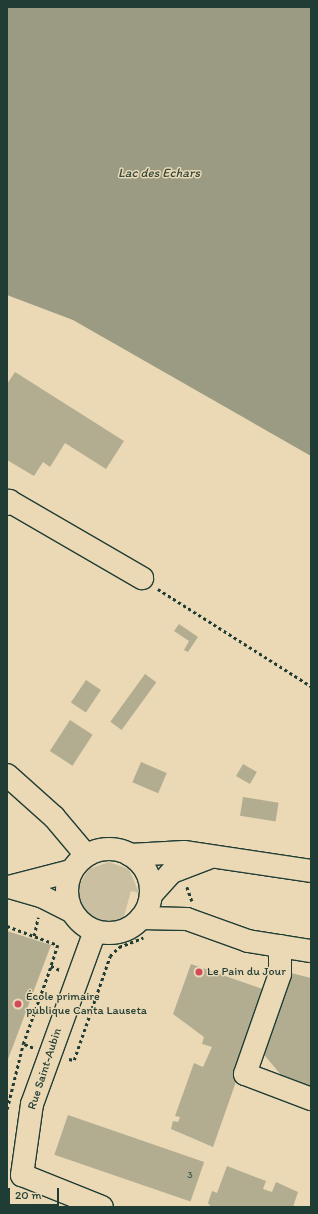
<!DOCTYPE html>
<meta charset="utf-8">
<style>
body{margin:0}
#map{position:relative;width:318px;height:1214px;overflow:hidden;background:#ebd8b5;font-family:Itim,sans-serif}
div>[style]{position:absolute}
.green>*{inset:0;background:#cabfa0}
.water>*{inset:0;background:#9a9b82}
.building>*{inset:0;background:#b2ad91;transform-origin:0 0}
.path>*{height:2.5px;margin-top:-1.25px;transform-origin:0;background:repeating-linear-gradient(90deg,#1f3d34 0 3px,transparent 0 6px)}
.roads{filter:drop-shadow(1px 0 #1f3d34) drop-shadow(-1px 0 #1f3d34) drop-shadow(0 1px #1f3d34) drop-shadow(0 -1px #1f3d34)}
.minor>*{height:22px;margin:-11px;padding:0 11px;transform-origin:11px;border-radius:11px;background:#ebd8b5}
.minor>.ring{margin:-11px;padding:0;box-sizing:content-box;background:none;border:22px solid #ebd8b5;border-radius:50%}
.dots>*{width:11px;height:11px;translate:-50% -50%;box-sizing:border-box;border:2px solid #ebd8b5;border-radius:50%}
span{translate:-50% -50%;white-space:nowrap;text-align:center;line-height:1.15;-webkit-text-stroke:3px #ebd8b5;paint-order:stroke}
.number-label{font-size:10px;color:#44594b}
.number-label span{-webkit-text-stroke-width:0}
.poi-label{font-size:12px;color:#1f3d34}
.left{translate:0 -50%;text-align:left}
.street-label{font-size:12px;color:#1f3d34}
.water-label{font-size:13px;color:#314b40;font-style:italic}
.frame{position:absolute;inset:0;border:8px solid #1f3d34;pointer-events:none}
.scale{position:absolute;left:8px;top:1188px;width:51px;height:18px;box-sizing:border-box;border:2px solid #1f3d34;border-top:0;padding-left:5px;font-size:12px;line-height:14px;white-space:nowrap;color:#1f3d34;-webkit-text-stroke:3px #ebd8b5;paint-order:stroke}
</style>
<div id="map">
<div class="green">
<div style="clip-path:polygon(109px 862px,129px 869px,139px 893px,131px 891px,123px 920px,108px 924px,88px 916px,78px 898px,78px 887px,89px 869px)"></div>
</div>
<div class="water">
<div style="clip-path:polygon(7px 7px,311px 7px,311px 456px,73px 320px,7px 295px)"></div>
</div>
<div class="building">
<div style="clip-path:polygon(15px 372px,124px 441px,106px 469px,65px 443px,50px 467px,43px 462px,34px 476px,7px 460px,7px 384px)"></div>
<div style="clip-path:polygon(179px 624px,198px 637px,188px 652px,184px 650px,189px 641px,174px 631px)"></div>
<div style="left:145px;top:674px;width:14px;height:59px;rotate:36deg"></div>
<div style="left:86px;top:680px;width:18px;height:27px;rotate:34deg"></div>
<div style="left:70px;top:720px;width:27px;height:37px;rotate:33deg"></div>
<div style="left:141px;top:762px;width:28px;height:22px;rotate:23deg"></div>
<div style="left:243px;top:764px;width:16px;height:14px;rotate:30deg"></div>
<div style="left:243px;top:797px;width:36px;height:19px;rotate:9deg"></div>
<div style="clip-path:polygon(7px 931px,51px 945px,7px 1062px)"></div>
<div style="clip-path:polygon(191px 964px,268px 991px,213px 1147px,171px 1129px,173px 1121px,178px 1122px,180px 1117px,175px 1116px,194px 1063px,203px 1067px,212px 1047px,202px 1044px,204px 1037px,173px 1014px)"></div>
<div style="clip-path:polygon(287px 972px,311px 978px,311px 1091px,287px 1082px,260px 1050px)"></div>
<div style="left:68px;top:1115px;width:144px;height:42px;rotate:19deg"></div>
<div style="clip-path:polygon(227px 1166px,266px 1181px,263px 1189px,272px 1192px,276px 1182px,298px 1192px,293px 1207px,211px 1207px,208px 1203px,212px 1191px,217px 1193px)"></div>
</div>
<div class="path">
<div style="left:158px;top:589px;width:181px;rotate:32.4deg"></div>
<div style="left:187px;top:887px;width:15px;rotate:70deg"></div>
<div style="left:7px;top:926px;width:54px;rotate:20.4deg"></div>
<div style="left:58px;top:945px;width:22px;rotate:108deg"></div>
<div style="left:51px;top:966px;width:10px;rotate:24deg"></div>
<div style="left:34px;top:936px;width:19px;rotate:-78deg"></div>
<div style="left:33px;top:1048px;width:11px;rotate:-158deg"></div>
<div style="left:23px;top:1044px;width:83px;rotate:-70.3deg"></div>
<div style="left:69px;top:1059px;width:5px;rotate:11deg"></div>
<div style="left:74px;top:1060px;width:110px;rotate:-70.9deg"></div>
<div style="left:110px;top:956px;width:13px;rotate:-45deg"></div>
<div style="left:119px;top:947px;width:26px;rotate:-21deg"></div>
<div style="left:7px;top:1109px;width:67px;rotate:-76.2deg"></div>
<div style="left:7px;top:1207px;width:2px"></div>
</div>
<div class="roads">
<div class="minor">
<div style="left:7px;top:504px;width:4px;rotate:-56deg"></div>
<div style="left:9px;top:501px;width:154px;rotate:30.1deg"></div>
<div style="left:7px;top:775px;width:63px;rotate:41.8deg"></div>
<div style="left:54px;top:817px;width:50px;rotate:49.9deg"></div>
<div class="ring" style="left:67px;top:849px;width:62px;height:62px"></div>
<div style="left:130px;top:855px;width:54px;rotate:-3.2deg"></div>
<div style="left:184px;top:852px;width:128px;rotate:8.5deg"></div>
<div style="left:9px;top:887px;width:35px;rotate:16deg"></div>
<div style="left:43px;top:897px;width:31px;rotate:27deg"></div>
<div style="left:9px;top:887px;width:64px;rotate:-14.5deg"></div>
<div style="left:151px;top:895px;width:31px;rotate:-48deg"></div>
<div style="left:172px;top:872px;width:39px;rotate:-21deg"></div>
<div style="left:141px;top:918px;width:46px;rotate:1.2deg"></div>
<div style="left:187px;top:919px;width:65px;rotate:19.8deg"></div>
<div style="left:248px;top:941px;width:64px;rotate:9deg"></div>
<div style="left:95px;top:931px;width:184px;rotate:110deg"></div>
<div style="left:32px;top:1104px;width:72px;rotate:98deg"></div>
<div style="left:22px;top:1175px;width:86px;rotate:21.8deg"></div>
<div style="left:280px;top:946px;width:28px;rotate:90deg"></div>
<div style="left:280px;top:974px;width:106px;rotate:109.3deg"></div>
<div style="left:245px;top:1074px;width:71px;rotate:20.7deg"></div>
</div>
</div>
<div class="dots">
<div style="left:199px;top:972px;background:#d1495b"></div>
<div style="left:18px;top:1004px;background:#d1495b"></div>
</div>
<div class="number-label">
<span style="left:190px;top:1175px">3</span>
</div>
<div class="poi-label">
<span class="left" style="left:207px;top:972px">Le Pain du Jour</span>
<span class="left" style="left:26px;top:1004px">École primaire<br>publique Canta Lauseta</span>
</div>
<div class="street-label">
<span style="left:45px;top:1069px;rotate:-72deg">Rue Saint-Aubin</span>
</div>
<div class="water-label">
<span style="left:159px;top:173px">Lac des Echars</span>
</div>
<div class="frame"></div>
<div class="scale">20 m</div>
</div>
